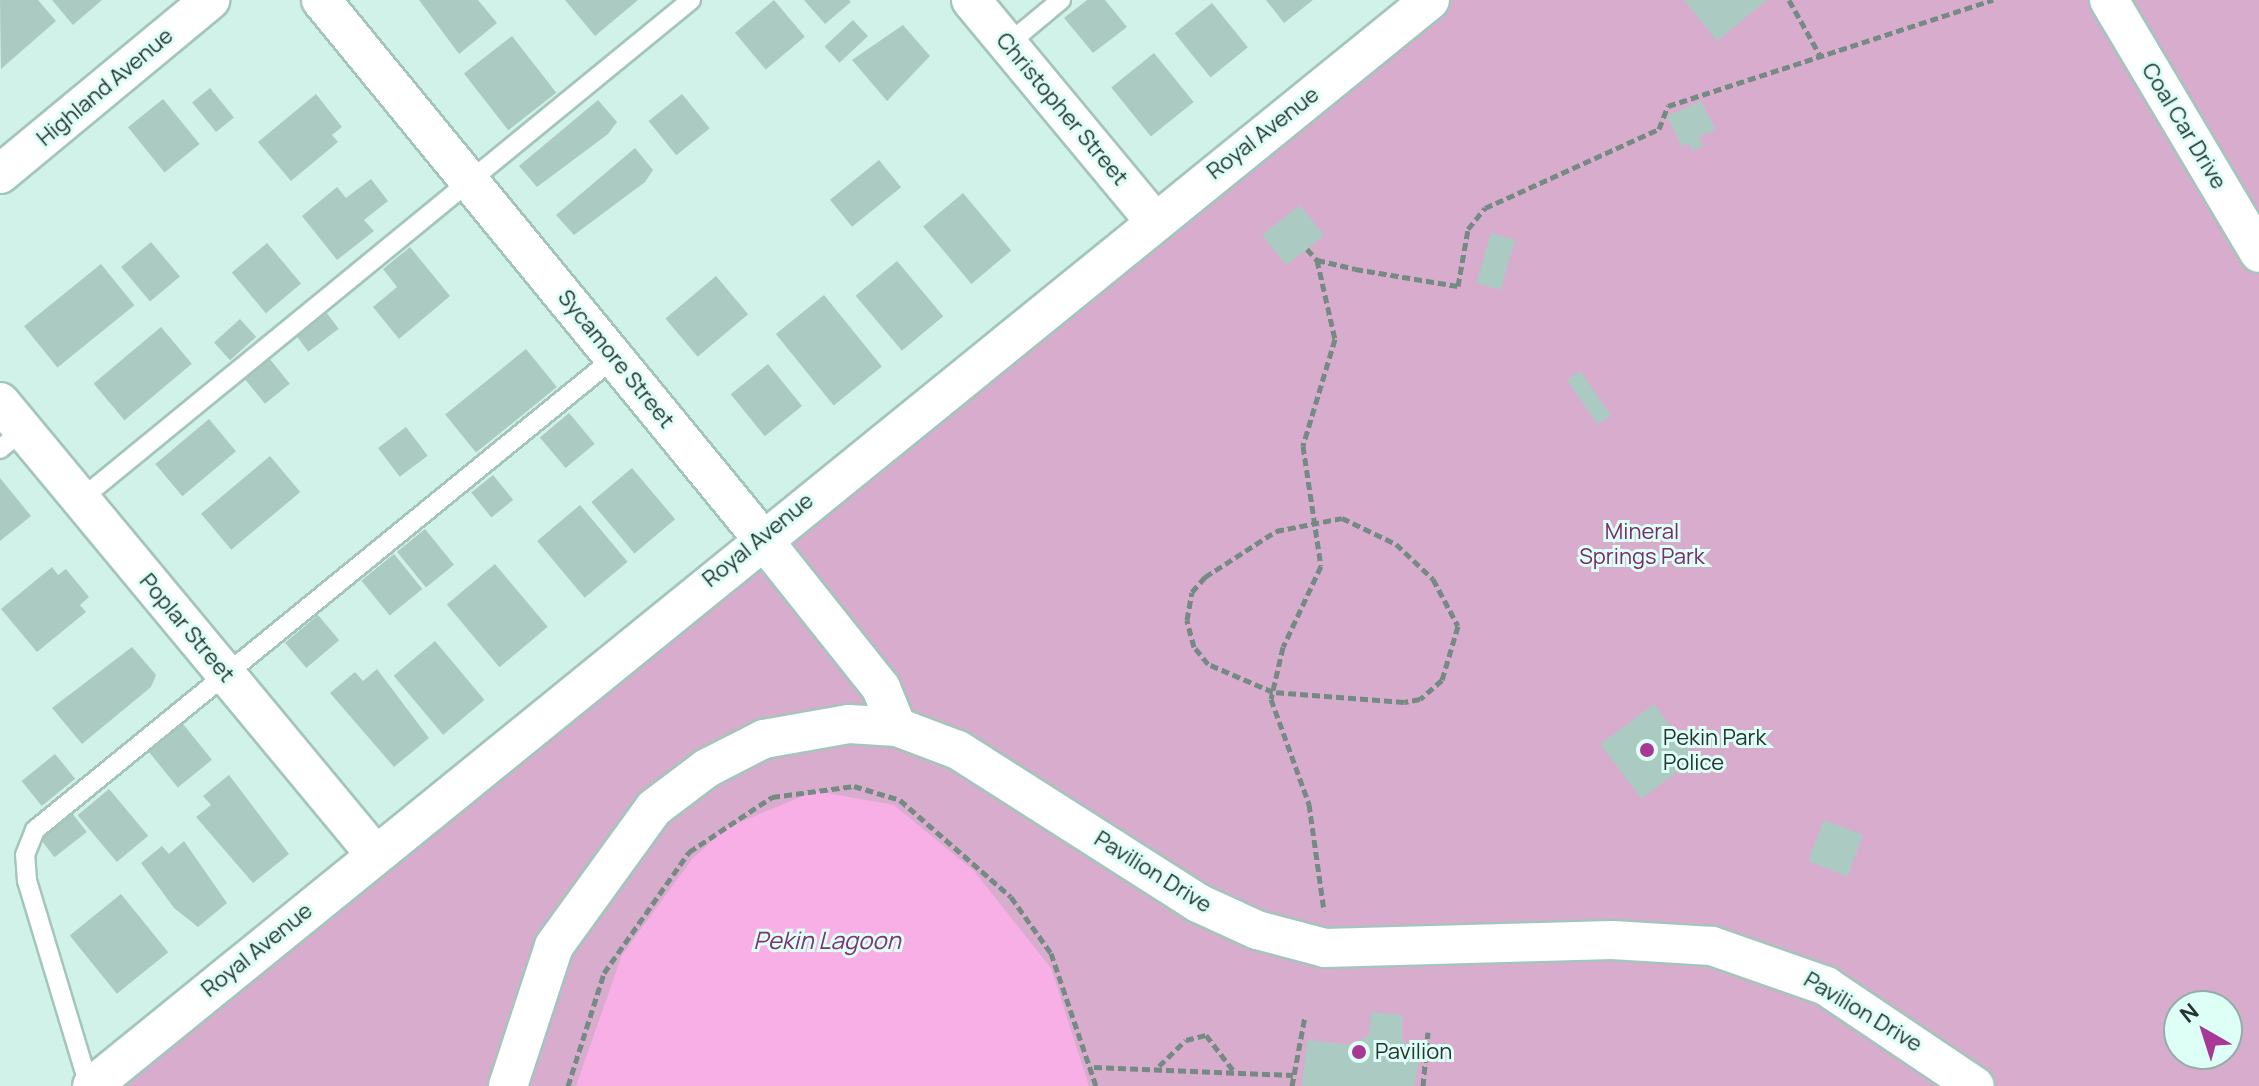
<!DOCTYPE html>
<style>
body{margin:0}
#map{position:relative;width:2259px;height:1086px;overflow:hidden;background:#d0f2e8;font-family:Manrope,sans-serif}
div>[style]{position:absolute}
.green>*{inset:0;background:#d8accd}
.water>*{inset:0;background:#f7afe6}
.building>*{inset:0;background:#abcbc2;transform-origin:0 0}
.path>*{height:5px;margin-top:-2.5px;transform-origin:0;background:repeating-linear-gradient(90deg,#748a83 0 8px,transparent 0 12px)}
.roads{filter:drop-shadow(2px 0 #a4c5bc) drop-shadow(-2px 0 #a4c5bc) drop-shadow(0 2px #a4c5bc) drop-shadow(0 -2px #a4c5bc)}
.lane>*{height:18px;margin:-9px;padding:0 9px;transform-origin:9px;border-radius:9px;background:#fff}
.street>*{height:38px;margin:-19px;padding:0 19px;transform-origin:19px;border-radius:19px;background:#fff}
.dots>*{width:22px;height:22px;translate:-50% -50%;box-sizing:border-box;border:4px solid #ddfff6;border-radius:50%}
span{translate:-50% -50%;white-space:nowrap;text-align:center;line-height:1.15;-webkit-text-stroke:6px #ddfff6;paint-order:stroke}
.street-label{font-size:22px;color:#273330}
.park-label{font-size:22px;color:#7a296c}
.poi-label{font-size:22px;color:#273330}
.left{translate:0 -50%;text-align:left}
.water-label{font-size:24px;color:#823174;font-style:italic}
.north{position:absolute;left:2163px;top:990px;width:80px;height:80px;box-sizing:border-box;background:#ddfff6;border:2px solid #94ada7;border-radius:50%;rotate:321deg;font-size:22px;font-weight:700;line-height:32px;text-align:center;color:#273330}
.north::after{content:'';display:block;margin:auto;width:28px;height:36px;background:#a83895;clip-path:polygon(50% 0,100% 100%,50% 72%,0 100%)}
</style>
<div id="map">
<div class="green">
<div style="clip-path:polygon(evenodd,1432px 0,2259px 0,2259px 1086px,92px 1086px,1432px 0,2179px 1006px,2227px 1006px,2227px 1054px,2179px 1054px,2179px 1006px)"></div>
</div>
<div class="water">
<div style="clip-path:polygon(815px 791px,894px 805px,974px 871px,1051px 968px,1089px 1086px,576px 1086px,622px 955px,692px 859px,726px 828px)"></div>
</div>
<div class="building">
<div style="clip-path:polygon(0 0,38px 0,56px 21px,1px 69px)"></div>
<div style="clip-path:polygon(52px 0,102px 0,73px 25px)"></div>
<div style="clip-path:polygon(419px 0,478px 0,497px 23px,459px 54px)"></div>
<div style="clip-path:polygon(565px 0,638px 0,595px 36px)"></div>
<div style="left:774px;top:0;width:48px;height:51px;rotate:50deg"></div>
<div style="clip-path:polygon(804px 0,849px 0,851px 2px,825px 24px)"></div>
<div style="clip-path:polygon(1087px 0,1105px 0,1127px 27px,1093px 53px,1064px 18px)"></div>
<div style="clip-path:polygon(1266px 0,1313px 0,1284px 23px)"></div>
<div style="clip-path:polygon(1684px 0,1767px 0,1717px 41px)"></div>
<div style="left:1212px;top:3px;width:57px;height:48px;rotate:51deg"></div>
<div style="left:853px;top:20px;width:22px;height:39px;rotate:47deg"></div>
<div style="clip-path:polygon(903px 25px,930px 56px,887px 101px,852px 60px)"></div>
<div style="left:512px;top:36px;width:72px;height:61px;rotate:52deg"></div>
<div style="left:1154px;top:53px;width:63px;height:55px;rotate:51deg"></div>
<div style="left:210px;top:88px;width:38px;height:23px;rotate:51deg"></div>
<div style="clip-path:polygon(316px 94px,342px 127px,332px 135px,338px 142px,291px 181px,258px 142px)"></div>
<div style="left:682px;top:94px;width:44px;height:43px;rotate:51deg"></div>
<div style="left:163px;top:99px;width:58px;height:45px;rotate:51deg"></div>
<div style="clip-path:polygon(598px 100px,617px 122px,608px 134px,537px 187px,519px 166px)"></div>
<div style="clip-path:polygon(1701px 101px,1716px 130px,1699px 136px,1703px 146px,1692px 151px,1690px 143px,1682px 147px,1667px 116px)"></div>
<div style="clip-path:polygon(635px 148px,653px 170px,645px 182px,574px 235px,556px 215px)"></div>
<div style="left:879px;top:160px;width:35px;height:63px;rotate:51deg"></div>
<div style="clip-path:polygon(371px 179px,388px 201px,364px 220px,374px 231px,337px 260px,302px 216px,337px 187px,346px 198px)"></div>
<div style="left:963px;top:193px;width:75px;height:52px;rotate:50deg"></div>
<div style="left:1300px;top:205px;width:39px;height:48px;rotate:52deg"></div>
<div style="left:1491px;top:233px;width:25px;height:52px;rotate:16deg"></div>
<div style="left:151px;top:242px;width:45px;height:39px;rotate:50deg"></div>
<div style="left:267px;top:243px;width:53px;height:46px;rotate:50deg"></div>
<div style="clip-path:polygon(410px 247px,450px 296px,399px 339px,373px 307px,397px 287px,383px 269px)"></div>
<div style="left:897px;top:261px;width:72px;height:54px;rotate:50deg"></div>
<div style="left:101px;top:264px;width:53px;height:99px;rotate:51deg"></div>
<div style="left:716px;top:276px;width:50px;height:66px;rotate:50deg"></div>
<div style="left:824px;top:295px;width:92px;height:62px;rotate:51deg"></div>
<div style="left:326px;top:312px;width:21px;height:38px;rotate:53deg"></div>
<div style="left:240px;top:319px;width:24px;height:35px;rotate:48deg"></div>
<div style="left:161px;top:327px;width:48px;height:88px;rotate:50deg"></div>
<div style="left:526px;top:349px;width:49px;height:104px;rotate:51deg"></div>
<div style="left:269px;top:358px;width:33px;height:32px;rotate:51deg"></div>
<div style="left:768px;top:364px;width:54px;height:48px;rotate:51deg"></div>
<div style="left:1580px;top:371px;width:54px;height:16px;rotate:55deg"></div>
<div style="left:569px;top:413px;width:40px;height:38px;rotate:50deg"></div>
<div style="left:209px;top:419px;width:42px;height:70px;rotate:50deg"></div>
<div style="left:406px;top:427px;width:36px;height:35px;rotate:53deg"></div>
<div style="left:270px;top:456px;width:47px;height:90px;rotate:50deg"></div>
<div style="left:632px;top:468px;width:67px;height:53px;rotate:50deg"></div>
<div style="left:493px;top:475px;width:32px;height:28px;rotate:51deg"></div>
<div style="clip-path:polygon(0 478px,31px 516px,0 541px)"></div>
<div style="left:580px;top:505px;width:74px;height:56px;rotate:50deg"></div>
<div style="left:425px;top:529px;width:46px;height:36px;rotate:51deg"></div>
<div style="left:394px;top:554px;width:45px;height:42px;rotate:51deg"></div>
<div style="left:495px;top:564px;width:82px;height:63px;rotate:50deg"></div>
<div style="clip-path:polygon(52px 567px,58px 575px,66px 569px,89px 597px,80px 605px,86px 612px,37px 652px,1px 609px)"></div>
<div style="left:318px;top:615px;width:33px;height:43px;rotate:50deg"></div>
<div style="left:435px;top:641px;width:77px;height:54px;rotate:50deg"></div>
<div style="clip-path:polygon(132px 647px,156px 675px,151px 687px,82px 744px,52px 708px)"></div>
<div style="clip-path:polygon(377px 669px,429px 738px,394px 767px,330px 693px,355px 672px,363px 681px)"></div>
<div style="left:1654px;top:704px;width:68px;height:67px;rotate:53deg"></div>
<div style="left:183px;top:724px;width:46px;height:44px;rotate:51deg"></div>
<div style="left:55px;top:754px;width:32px;height:43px;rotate:51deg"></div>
<div style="clip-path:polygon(229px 775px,289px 854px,253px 883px,196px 817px,211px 805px,203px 796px)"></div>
<div style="left:109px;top:789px;width:61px;height:41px;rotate:50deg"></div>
<div style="left:72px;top:813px;width:24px;height:41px;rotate:52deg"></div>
<div style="left:1824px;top:820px;width:42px;height:44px;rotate:21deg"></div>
<div style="clip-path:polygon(184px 841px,227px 903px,198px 927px,174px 908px,141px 863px,162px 846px,169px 854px)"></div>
<div style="left:121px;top:894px;width:75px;height:66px;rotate:51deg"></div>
<div style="clip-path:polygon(1371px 1012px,1402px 1015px,1402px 1039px,1419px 1060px,1414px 1086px,1302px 1086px,1307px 1040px,1353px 1045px,1369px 1035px)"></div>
</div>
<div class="path">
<div style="left:1789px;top:0;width:65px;rotate:60.7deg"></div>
<div style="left:1307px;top:249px;width:15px;rotate:48deg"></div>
<div style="left:1317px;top:260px;width:39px;rotate:13deg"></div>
<div style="left:1355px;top:269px;width:104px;rotate:9.4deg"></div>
<div style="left:1458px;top:286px;width:58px;rotate:-80deg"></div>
<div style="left:1468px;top:229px;width:27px;rotate:-51deg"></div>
<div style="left:1485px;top:208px;width:191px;rotate:-24.4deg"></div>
<div style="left:1659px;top:129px;width:25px;rotate:-69deg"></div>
<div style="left:1668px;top:106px;width:342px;rotate:-18.1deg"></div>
<div style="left:1317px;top:260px;width:81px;rotate:77.2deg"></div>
<div style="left:1335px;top:339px;width:112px;rotate:106.7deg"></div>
<div style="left:1303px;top:446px;width:121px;rotate:81.5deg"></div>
<div style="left:1321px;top:566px;width:89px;rotate:115.1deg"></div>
<div style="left:1283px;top:647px;width:53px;rotate:103deg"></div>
<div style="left:1271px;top:699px;width:112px;rotate:70.1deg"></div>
<div style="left:1309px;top:804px;width:108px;rotate:82deg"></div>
<div style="left:1342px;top:518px;width:60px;rotate:25.7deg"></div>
<div style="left:1396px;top:544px;width:51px;rotate:43.4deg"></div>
<div style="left:1433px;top:579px;width:53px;rotate:62deg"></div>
<div style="left:1458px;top:626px;width:56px;rotate:106.5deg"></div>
<div style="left:1442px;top:680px;width:29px;rotate:139deg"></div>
<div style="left:1420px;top:699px;width:16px;rotate:169deg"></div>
<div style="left:1404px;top:702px;width:131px;rotate:-175.6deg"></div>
<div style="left:1273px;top:692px;width:71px;rotate:-156.7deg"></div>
<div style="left:1208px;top:664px;width:22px;rotate:-129deg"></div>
<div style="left:1194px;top:647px;width:28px;rotate:-105deg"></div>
<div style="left:1187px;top:620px;width:28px;rotate:-80deg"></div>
<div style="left:1192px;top:592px;width:20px;rotate:-49deg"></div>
<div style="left:1205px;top:577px;width:85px;rotate:-32.9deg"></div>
<div style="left:1276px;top:531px;width:67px;rotate:-11.1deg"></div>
<div style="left:1159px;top:1066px;width:37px;rotate:-44deg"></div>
<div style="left:1186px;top:1040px;width:21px;rotate:-14deg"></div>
<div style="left:1206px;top:1035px;width:44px;rotate:52.4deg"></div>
<div style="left:1094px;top:1067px;width:199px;rotate:2.3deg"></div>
<div style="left:568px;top:1086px;width:119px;rotate:-72.3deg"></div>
<div style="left:604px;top:973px;width:148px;rotate:-54.9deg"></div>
<div style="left:689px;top:852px;width:100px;rotate:-33.5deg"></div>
<div style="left:772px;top:797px;width:83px;rotate:-7.6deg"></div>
<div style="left:854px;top:786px;width:48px;rotate:16.9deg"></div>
<div style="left:900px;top:800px;width:147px;rotate:41.1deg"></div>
<div style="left:1011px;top:897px;width:69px;rotate:54.5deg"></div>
<div style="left:1051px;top:953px;width:140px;rotate:71.3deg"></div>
<div style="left:1292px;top:1086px;width:71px;rotate:-79.5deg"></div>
<div style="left:1423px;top:1086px;width:54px;rotate:-84.7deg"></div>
</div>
<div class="roads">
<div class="lane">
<div style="left:1008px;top:44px;width:69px;rotate:-39.7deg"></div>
<div style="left:0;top:449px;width:30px;rotate:-40deg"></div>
<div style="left:81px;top:499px;width:788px;rotate:-39.28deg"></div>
<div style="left:89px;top:1086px;width:214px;rotate:-106.8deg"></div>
<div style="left:27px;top:881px;width:26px;rotate:-94deg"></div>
<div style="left:25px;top:855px;width:27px;rotate:-68deg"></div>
<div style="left:35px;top:830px;width:747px;rotate:-39.19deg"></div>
</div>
<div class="street">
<div style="left:321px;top:0;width:694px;rotate:50.67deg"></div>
<div style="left:761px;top:537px;width:193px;rotate:51.5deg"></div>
<div style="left:881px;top:688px;width:42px;rotate:67.7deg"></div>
<div style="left:971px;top:0;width:285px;rotate:50.3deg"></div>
<div style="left:2109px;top:0;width:294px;rotate:59.3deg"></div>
<div style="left:0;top:174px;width:273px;rotate:-39.6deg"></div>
<div style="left:0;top:402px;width:587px;rotate:50.32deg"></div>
<div style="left:92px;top:1086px;width:1723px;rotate:-39.06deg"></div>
<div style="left:508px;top:1086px;width:147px;rotate:-71.8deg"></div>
<div style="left:554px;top:946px;width:170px;rotate:-54.1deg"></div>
<div style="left:654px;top:808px;width:66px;rotate:-37deg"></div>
<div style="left:707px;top:768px;width:64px;rotate:-27deg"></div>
<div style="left:764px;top:739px;width:86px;rotate:-10deg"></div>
<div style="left:849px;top:724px;width:48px;rotate:3.6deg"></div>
<div style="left:897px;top:727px;width:65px;rotate:20.7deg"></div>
<div style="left:958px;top:750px;width:285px;rotate:32.5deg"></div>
<div style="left:1198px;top:903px;width:65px;rotate:24.6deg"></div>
<div style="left:1257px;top:930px;width:70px;rotate:14.8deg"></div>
<div style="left:1325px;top:948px;width:287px;rotate:-1.6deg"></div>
<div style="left:1612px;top:940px;width:100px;rotate:3.4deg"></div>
<div style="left:1712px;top:946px;width:121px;rotate:19.3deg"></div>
<div style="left:1826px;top:986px;width:179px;rotate:33.9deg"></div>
</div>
</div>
<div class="dots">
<div style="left:1647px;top:750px;background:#a83895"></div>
<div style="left:1359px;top:1052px;background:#a83895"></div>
</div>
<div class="street-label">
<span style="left:105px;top:87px;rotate:-40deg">Highland Avenue</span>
<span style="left:1062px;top:109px;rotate:50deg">Christopher Street</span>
<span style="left:2184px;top:126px;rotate:59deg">Coal Car Drive</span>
<span style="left:1263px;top:133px;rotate:-38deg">Royal Avenue</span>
<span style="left:616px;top:359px;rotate:51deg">Sycamore Street</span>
<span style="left:758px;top:540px;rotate:-39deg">Royal Avenue</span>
<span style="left:187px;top:628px;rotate:50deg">Poplar Street</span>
<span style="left:1153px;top:872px;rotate:32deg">Pavilion Drive</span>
<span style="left:257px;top:950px;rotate:-39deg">Royal Avenue</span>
<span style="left:1863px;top:1012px;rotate:31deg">Pavilion Drive</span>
</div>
<div class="park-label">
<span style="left:1642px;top:544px">Mineral<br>Springs Park</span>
</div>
<div class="poi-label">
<span class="left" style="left:1663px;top:750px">Pekin Park<br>Police</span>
<span class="left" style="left:1375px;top:1052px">Pavilion</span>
</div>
<div class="water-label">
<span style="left:827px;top:940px">Pekin Lagoon</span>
</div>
<div class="north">N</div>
</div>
